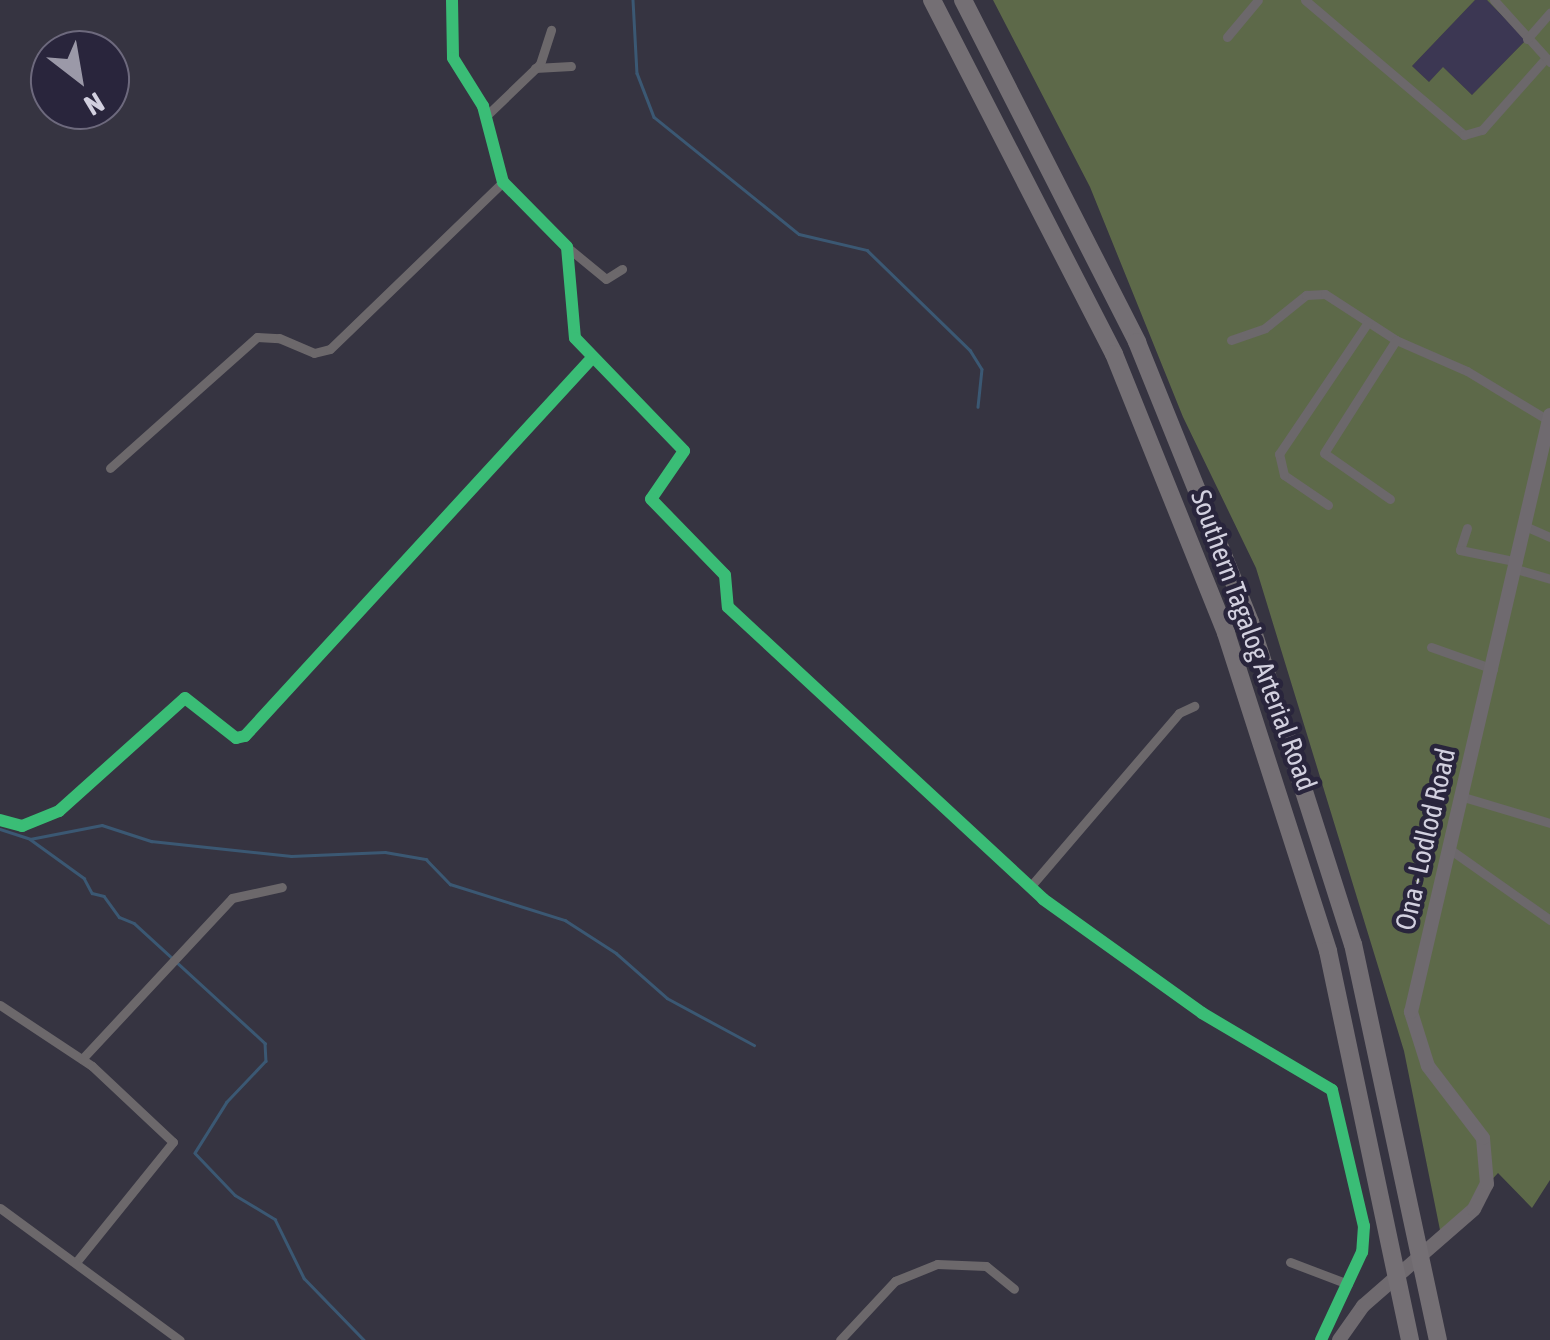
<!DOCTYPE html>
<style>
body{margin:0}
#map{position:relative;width:1550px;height:1340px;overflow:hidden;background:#363441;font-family:"Asap Condensed",sans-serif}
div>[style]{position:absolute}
.built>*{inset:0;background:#3c3753}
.forest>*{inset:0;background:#5d6949}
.stream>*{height:2.5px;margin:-1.25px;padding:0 1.25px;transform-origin:1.25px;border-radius:1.25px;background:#3b5873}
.minor>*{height:9px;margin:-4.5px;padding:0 4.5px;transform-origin:4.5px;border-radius:4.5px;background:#6c686b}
.secondary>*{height:14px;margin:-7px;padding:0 7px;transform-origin:7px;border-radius:7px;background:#6f6a6f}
.motorway>*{height:18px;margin:-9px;padding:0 9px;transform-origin:9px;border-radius:9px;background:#746f74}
.cycleway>*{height:12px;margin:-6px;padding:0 6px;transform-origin:6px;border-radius:6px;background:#3abd76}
span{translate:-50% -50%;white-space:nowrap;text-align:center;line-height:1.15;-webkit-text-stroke:9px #29253c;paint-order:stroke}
.street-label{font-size:28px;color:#d2d0df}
.north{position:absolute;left:30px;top:30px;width:100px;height:100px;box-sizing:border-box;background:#29253c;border:2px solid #6d697d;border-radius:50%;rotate:149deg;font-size:28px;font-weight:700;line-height:40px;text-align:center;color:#d2d0df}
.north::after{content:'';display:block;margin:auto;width:35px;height:45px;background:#9b99a8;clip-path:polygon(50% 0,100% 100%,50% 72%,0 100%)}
</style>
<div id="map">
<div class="built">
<div style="clip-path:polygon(1475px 0,1487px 0,1526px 40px,1472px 95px,1444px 68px,1429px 82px,1412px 66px)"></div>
</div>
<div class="forest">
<div style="clip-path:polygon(993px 0,1475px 0,1412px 66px,1429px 82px,1443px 67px,1472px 95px,1526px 40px,1487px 0,1550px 0,1550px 1180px,1532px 1208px,1498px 1173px,1441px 1235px,1404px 1051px,1256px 568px,1183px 417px,1090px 187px)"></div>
</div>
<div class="stream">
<div style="left:633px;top:0;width:73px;rotate:86.9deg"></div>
<div style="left:637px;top:73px;width:47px;rotate:68.9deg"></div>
<div style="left:654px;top:117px;width:186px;rotate:38.9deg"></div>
<div style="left:799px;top:234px;width:70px;rotate:13.2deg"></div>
<div style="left:867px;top:250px;width:144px;rotate:44.2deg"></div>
<div style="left:970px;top:350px;width:22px;rotate:58deg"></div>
<div style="left:982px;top:369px;width:38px;rotate:96deg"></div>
<div style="left:0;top:829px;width:32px;rotate:18deg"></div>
<div style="left:30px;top:839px;width:67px;rotate:35.8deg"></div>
<div style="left:84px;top:878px;width:17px;rotate:62deg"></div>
<div style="left:92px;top:893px;width:12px;rotate:14deg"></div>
<div style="left:104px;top:896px;width:26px;rotate:54deg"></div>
<div style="left:119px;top:917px;width:16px;rotate:22deg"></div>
<div style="left:134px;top:923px;width:178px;rotate:42.5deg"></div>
<div style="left:265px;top:1043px;width:18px;rotate:87deg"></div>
<div style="left:266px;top:1061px;width:57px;rotate:133.6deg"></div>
<div style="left:227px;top:1102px;width:60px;rotate:122.1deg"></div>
<div style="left:195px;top:1153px;width:58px;rotate:46.4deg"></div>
<div style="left:235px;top:1195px;width:47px;rotate:31deg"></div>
<div style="left:275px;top:1219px;width:66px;rotate:63.8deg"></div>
<div style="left:304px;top:1278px;width:86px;rotate:45.9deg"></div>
<div style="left:30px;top:839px;width:73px;rotate:-11deg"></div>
<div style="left:102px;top:825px;width:52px;rotate:18.1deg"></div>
<div style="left:151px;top:841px;width:141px;rotate:6.1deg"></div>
<div style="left:291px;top:856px;width:94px;rotate:-2.4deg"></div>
<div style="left:385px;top:852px;width:42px;rotate:9.7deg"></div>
<div style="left:426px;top:859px;width:35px;rotate:46deg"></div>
<div style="left:450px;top:884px;width:121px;rotate:17.4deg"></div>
<div style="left:565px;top:920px;width:61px;rotate:32.9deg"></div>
<div style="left:616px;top:953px;width:68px;rotate:41.4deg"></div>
<div style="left:667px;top:998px;width:99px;rotate:28.4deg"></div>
</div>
<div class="minor">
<div style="left:452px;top:0;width:58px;rotate:89deg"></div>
<div style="left:453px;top:58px;width:57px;rotate:58deg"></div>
<div style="left:483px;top:106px;width:79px;rotate:75.3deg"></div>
<div style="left:503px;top:182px;width:91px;rotate:45.4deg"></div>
<div style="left:567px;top:247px;width:91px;rotate:85deg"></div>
<div style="left:575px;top:338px;width:157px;rotate:46deg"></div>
<div style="left:684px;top:451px;width:58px;rotate:124.5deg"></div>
<div style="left:651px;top:499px;width:106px;rotate:45.8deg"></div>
<div style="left:725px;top:575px;width:32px;rotate:85deg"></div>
<div style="left:728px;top:607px;width:430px;rotate:42.8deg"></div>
<div style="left:1043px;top:899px;width:196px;rotate:35.6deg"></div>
<div style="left:1202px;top:1013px;width:151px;rotate:30.6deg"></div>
<div style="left:1332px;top:1090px;width:140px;rotate:76.8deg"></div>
<div style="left:1364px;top:1226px;width:26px;rotate:94deg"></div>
<div style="left:1362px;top:1252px;width:97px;rotate:115deg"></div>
<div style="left:1305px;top:0;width:209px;rotate:40.3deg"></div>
<div style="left:1464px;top:135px;width:19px;rotate:-16deg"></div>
<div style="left:1482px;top:130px;width:96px;rotate:-48.4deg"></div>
<div style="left:1494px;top:0;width:84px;rotate:47.9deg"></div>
<div style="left:1227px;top:37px;width:48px;rotate:-50deg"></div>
<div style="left:1527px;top:39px;width:35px;rotate:-49deg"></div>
<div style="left:535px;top:68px;width:36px;rotate:-3deg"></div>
<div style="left:486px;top:116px;width:75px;rotate:-43.9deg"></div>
<div style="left:540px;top:64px;width:36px;rotate:-72deg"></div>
<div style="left:567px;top:247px;width:50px;rotate:39.4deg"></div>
<div style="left:606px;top:279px;width:19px;rotate:-32deg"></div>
<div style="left:1231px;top:340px;width:36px;rotate:-19deg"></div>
<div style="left:1265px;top:328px;width:53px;rotate:-38.8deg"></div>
<div style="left:1306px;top:295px;width:19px;rotate:-3deg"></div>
<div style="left:1325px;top:294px;width:85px;rotate:32.9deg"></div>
<div style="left:1396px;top:340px;width:77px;rotate:23.6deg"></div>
<div style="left:1467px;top:371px;width:95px;rotate:31.2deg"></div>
<div style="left:110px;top:468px;width:197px;rotate:-41.7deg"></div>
<div style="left:257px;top:337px;width:22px;rotate:3deg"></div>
<div style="left:279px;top:338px;width:38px;rotate:23deg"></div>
<div style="left:314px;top:353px;width:16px;rotate:-14deg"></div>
<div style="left:330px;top:349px;width:240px;rotate:-44deg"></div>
<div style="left:1390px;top:499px;width:80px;rotate:-145.1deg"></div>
<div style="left:1324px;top:453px;width:134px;rotate:-57.5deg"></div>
<div style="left:1328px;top:505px;width:53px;rotate:-145.7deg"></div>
<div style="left:1284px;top:475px;width:22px;rotate:-103deg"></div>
<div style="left:1279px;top:454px;width:159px;rotate:-56deg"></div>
<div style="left:1525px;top:526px;width:27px;rotate:24deg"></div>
<div style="left:1467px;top:528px;width:23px;rotate:108deg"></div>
<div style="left:1460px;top:550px;width:59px;rotate:11.7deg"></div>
<div style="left:1516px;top:569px;width:35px;rotate:16deg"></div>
<div style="left:1431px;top:647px;width:66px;rotate:19.5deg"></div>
<div style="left:1460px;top:796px;width:94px;rotate:16.7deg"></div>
<div style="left:0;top:820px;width:23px;rotate:15deg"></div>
<div style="left:22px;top:826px;width:40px;rotate:-22deg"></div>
<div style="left:59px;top:811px;width:169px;rotate:-41.9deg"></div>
<div style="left:185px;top:698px;width:65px;rotate:38.1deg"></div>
<div style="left:236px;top:738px;width:9px;rotate:-13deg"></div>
<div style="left:245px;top:736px;width:513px;rotate:-47.45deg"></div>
<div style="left:1448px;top:848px;width:125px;rotate:35.2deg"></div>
<div style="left:1030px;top:887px;width:229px;rotate:-49.4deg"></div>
<div style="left:1179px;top:713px;width:17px;rotate:-25deg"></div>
<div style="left:0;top:1005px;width:110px;rotate:33.5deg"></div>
<div style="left:92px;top:1066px;width:111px;rotate:43.2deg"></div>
<div style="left:173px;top:1142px;width:154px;rotate:128.9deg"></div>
<div style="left:82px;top:1059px;width:220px;rotate:-47deg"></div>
<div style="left:232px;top:898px;width:51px;rotate:-12.4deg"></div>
<div style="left:0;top:1208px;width:223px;rotate:36.3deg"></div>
<div style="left:1290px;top:1262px;width:62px;rotate:20.8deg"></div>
<div style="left:840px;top:1340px;width:81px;rotate:-47deg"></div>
<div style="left:895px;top:1281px;width:45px;rotate:-22deg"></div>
<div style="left:937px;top:1264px;width:49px;rotate:2.3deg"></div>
<div style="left:986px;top:1266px;width:36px;rotate:39deg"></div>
</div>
<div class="secondary">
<div style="left:1339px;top:1340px;width:42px;rotate:-54.8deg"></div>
<div style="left:1363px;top:1306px;width:147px;rotate:-41.1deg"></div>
<div style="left:1474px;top:1209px;width:28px;rotate:-63deg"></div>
<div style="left:1487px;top:1184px;width:46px;rotate:-95deg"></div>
<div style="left:1483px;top:1138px;width:91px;rotate:-127.4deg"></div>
<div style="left:1428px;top:1066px;width:57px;rotate:-107.5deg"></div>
<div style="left:1411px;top:1012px;width:613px;rotate:-76.89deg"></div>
</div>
<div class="motorway">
<div style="left:932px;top:0;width:398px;rotate:62.8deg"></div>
<div style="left:1114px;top:354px;width:301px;rotate:68.1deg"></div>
<div style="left:1226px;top:633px;width:334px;rotate:72.2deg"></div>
<div style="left:1328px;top:951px;width:398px;rotate:78.1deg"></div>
<div style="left:963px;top:0;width:384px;rotate:63deg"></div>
<div style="left:1137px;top:342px;width:302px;rotate:68deg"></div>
<div style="left:1250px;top:622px;width:338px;rotate:72.3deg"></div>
<div style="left:1353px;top:944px;width:405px;rotate:77.9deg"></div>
</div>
<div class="cycleway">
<div style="left:452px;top:0;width:58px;rotate:89deg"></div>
<div style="left:453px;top:58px;width:57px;rotate:58deg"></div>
<div style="left:483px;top:106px;width:79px;rotate:75.3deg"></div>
<div style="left:503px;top:182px;width:91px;rotate:45.4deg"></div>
<div style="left:567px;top:247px;width:91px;rotate:85deg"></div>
<div style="left:575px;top:338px;width:157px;rotate:46deg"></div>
<div style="left:684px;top:451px;width:58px;rotate:124.5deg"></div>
<div style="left:651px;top:499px;width:106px;rotate:45.8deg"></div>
<div style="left:725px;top:575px;width:32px;rotate:85deg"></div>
<div style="left:728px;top:607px;width:430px;rotate:42.8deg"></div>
<div style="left:1043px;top:899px;width:196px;rotate:35.6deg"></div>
<div style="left:1202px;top:1013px;width:151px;rotate:30.6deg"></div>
<div style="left:1332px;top:1090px;width:140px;rotate:76.8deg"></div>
<div style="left:1364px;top:1226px;width:26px;rotate:94deg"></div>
<div style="left:1362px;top:1252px;width:97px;rotate:115deg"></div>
<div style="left:0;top:820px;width:23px;rotate:15deg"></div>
<div style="left:22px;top:826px;width:40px;rotate:-22deg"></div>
<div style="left:59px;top:811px;width:169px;rotate:-41.9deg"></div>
<div style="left:185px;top:698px;width:65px;rotate:38.1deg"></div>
<div style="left:236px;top:738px;width:9px;rotate:-13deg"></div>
<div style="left:245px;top:736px;width:513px;rotate:-47.45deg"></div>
</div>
<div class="street-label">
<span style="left:1254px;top:640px;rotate:70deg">Southern Tagalog Arterial Road</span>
<span style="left:1425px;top:839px;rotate:-77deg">Ona - Lodlod Road</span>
</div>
<div class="north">N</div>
</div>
